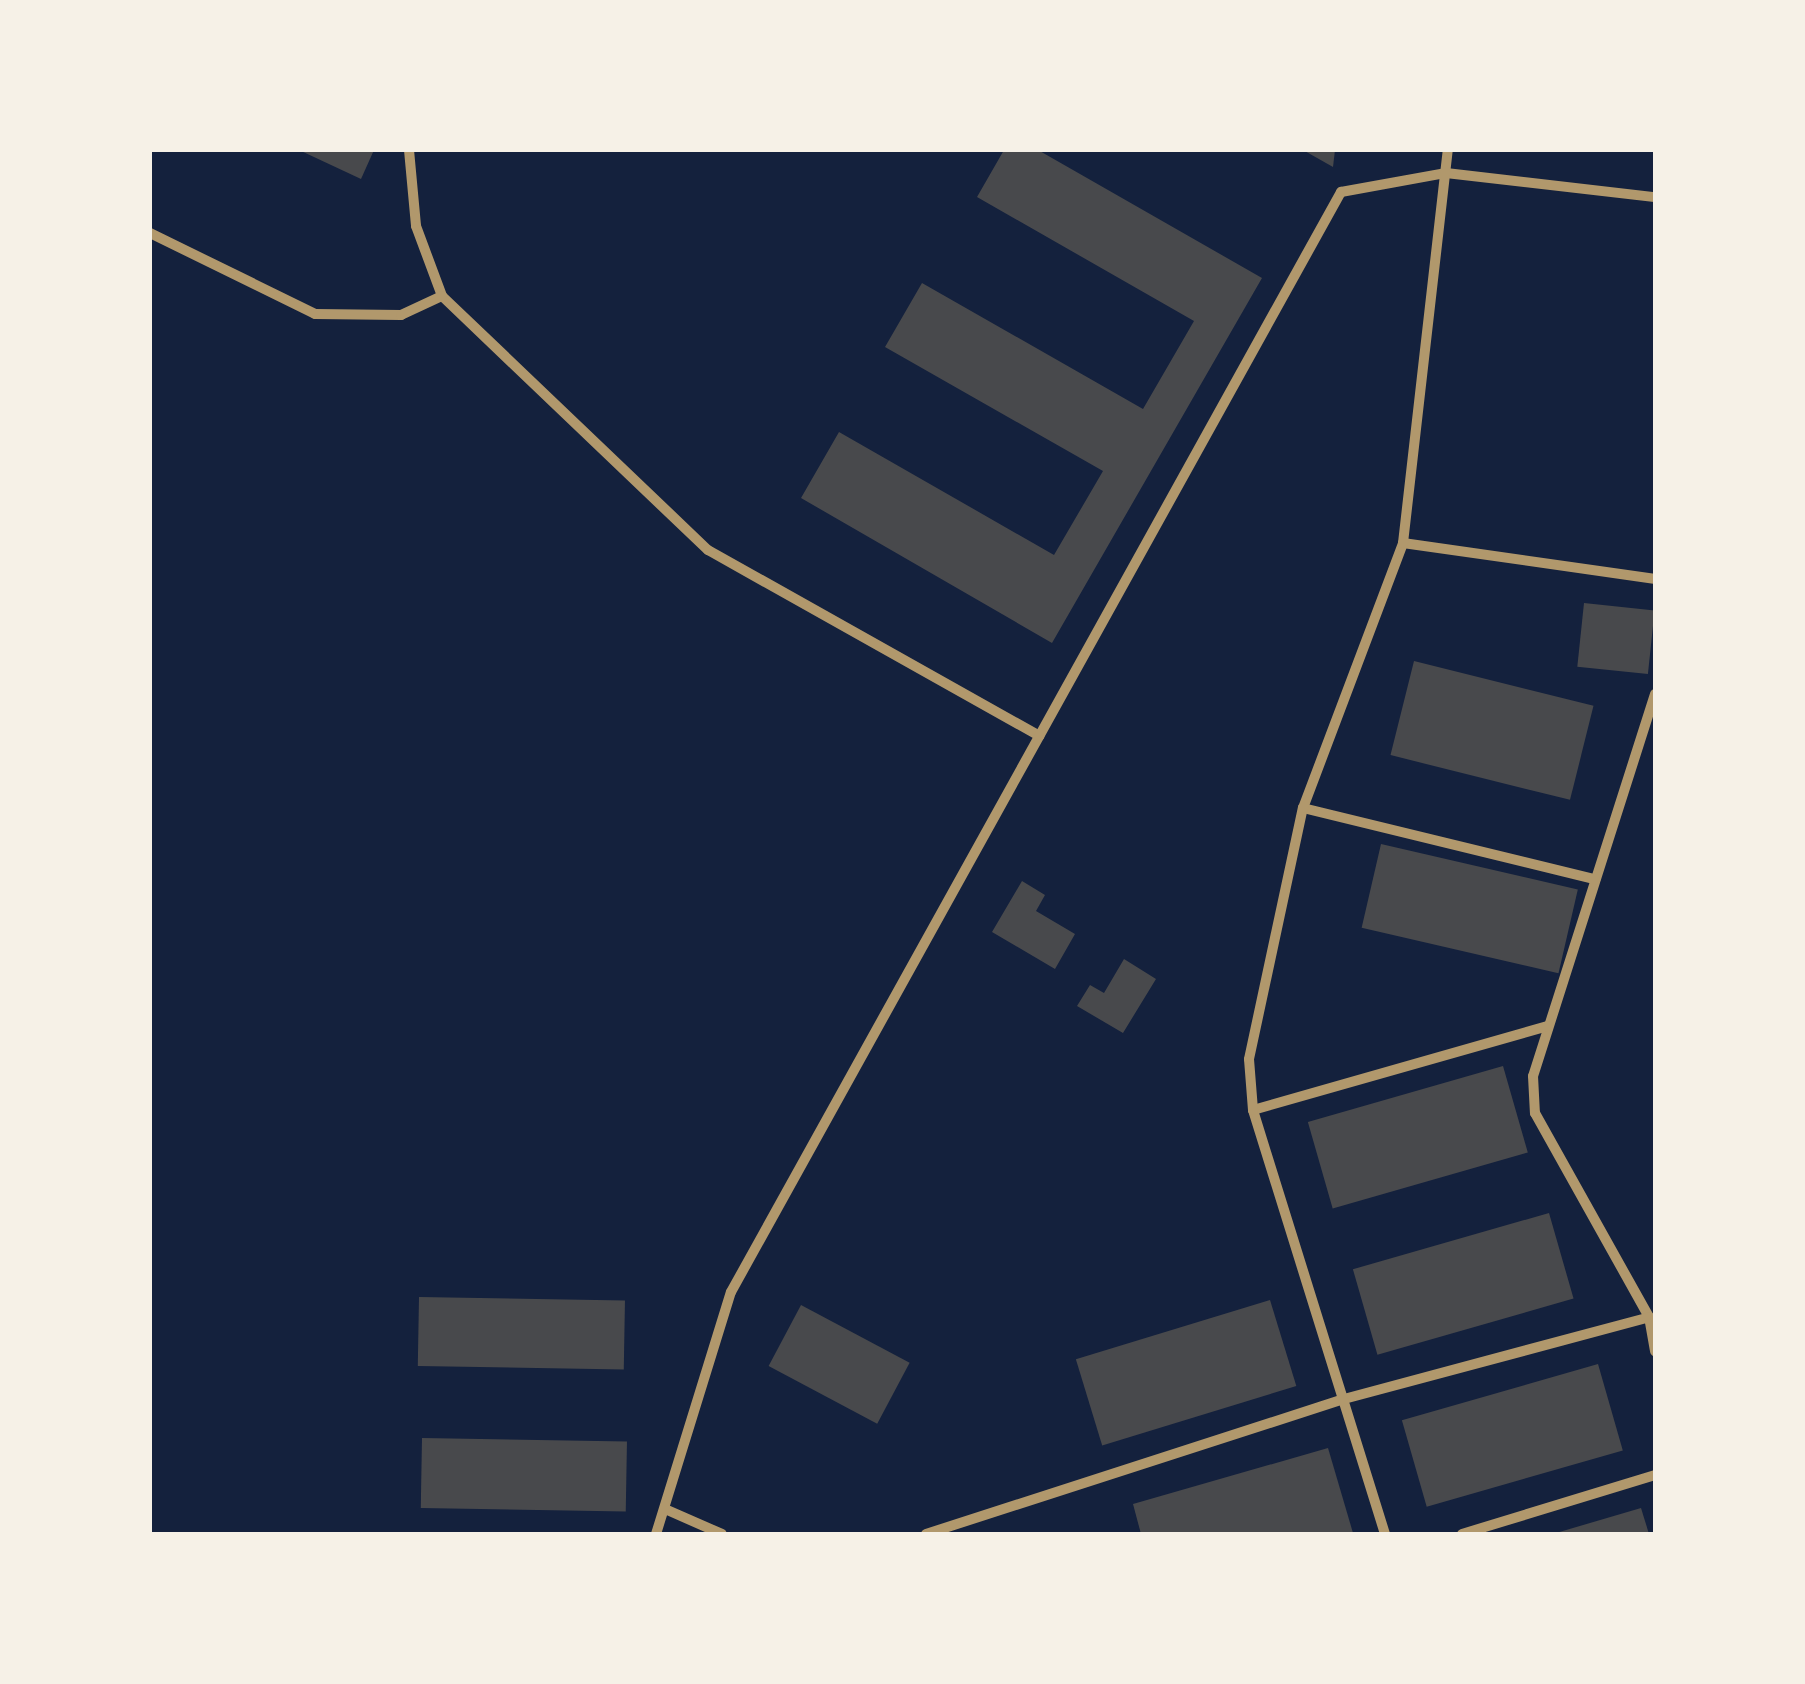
<!DOCTYPE html>
<style>
body{margin:0}
#map{position:relative;width:1805px;height:1684px;overflow:hidden;background:#14213d;font-family:Barlow,sans-serif}
div>[style]{position:absolute}
.building>*{inset:0;background:#48494c;transform-origin:0 0}
.minor>*{height:10px;margin:-5px;padding:0 5px;transform-origin:5px;border-radius:5px;background:#b1986c}
span{translate:-50% -50%;white-space:nowrap;text-align:center;line-height:1.15;-webkit-text-stroke:8px #f6f1e7;paint-order:stroke}
.frame{position:absolute;inset:0;border:152px solid #f6f1e7;pointer-events:none}
</style>
<div id="map">
<div class="building">
<div style="clip-path:polygon(299px 150px,374px 150px,361px 179px)"></div>
<div style="clip-path:polygon(1004px 150px,1038px 150px,1262px 278px,1052px 643px,801px 498px,839px 432px,1054px 555px,1103px 471px,885px 347px,922px 283px,1143px 409px,1194px 321px,977px 197px)"></div>
<div style="clip-path:polygon(1303px 150px,1335px 150px,1333px 167px)"></div>
<div style="left:1584px;top:603px;width:71px;height:64px;rotate:6deg"></div>
<div style="left:1414px;top:661px;width:185px;height:97px;rotate:14deg"></div>
<div style="left:1381px;top:844px;width:202px;height:86px;rotate:13deg"></div>
<div style="clip-path:polygon(1022px 881px,1045px 895px,1036px 911px,1075px 934px,1055px 969px,992px 932px)"></div>
<div style="clip-path:polygon(1124px 959px,1156px 979px,1123px 1033px,1077px 1006px,1090px 985px,1104px 993px)"></div>
<div style="left:1503px;top:1066px;width:90px;height:203px;rotate:74deg"></div>
<div style="left:1549px;top:1213px;width:89px;height:204px;rotate:74deg"></div>
<div style="left:419px;top:1297px;width:206px;height:69px;rotate:1deg"></div>
<div style="left:1270px;top:1300px;width:90px;height:203px;rotate:73deg"></div>
<div style="left:801px;top:1305px;width:123px;height:69px;rotate:28deg"></div>
<div style="left:1598px;top:1364px;width:90px;height:204px;rotate:74deg"></div>
<div style="left:422px;top:1438px;width:205px;height:70px;rotate:1deg"></div>
<div style="clip-path:polygon(1328px 1448px,1353px 1533px,1141px 1534px,1133px 1504px)"></div>
<div style="clip-path:polygon(1641px 1508px,1649px 1534px,1556px 1534px,1556px 1533px)"></div>
</div>
<div class="minor">
<div style="left:409px;top:150px;width:76px;rotate:84.7deg"></div>
<div style="left:416px;top:226px;width:75px;rotate:69.6deg"></div>
<div style="left:442px;top:296px;width:368px;rotate:43.7deg"></div>
<div style="left:708px;top:550px;width:380px;rotate:29.3deg"></div>
<div style="left:150px;top:233px;width:184px;rotate:26.1deg"></div>
<div style="left:315px;top:314px;width:86px;rotate:0.7deg"></div>
<div style="left:401px;top:315px;width:45px;rotate:-24.9deg"></div>
<div style="left:1403px;top:543px;width:255px;rotate:8.1deg"></div>
<div style="left:1655px;top:694px;width:401px;rotate:107.7deg"></div>
<div style="left:1533px;top:1076px;width:37px;rotate:87deg"></div>
<div style="left:1535px;top:1113px;width:234px;rotate:60.8deg"></div>
<div style="left:1649px;top:1317px;width:35px;rotate:80deg"></div>
<div style="left:1303px;top:808px;width:301px;rotate:13.7deg"></div>
<div style="left:1253px;top:1110px;width:307px;rotate:-15.9deg"></div>
<div style="left:665px;top:1509px;width:62px;rotate:23.7deg"></div>
<div style="left:656px;top:1534px;width:253px;rotate:-72.8deg"></div>
<div style="left:731px;top:1292px;width:1258px;rotate:-60.99deg"></div>
<div style="left:1341px;top:192px;width:107px;rotate:-10.3deg"></div>
<div style="left:1446px;top:173px;width:210px;rotate:6.6deg"></div>
<div style="left:926px;top:1534px;width:439px;rotate:-17.9deg"></div>
<div style="left:1344px;top:1399px;width:316px;rotate:-15deg"></div>
<div style="left:1385px;top:1534px;width:444px;rotate:-107.3deg"></div>
<div style="left:1253px;top:1110px;width:51px;rotate:-94.5deg"></div>
<div style="left:1249px;top:1059px;width:257px;rotate:-77.9deg"></div>
<div style="left:1303px;top:808px;width:283px;rotate:-69.3deg"></div>
<div style="left:1403px;top:543px;width:396px;rotate:-83.5deg"></div>
<div style="left:1462px;top:1534px;width:202px;rotate:-17deg"></div>
</div>
<div class="frame"></div>
</div>
